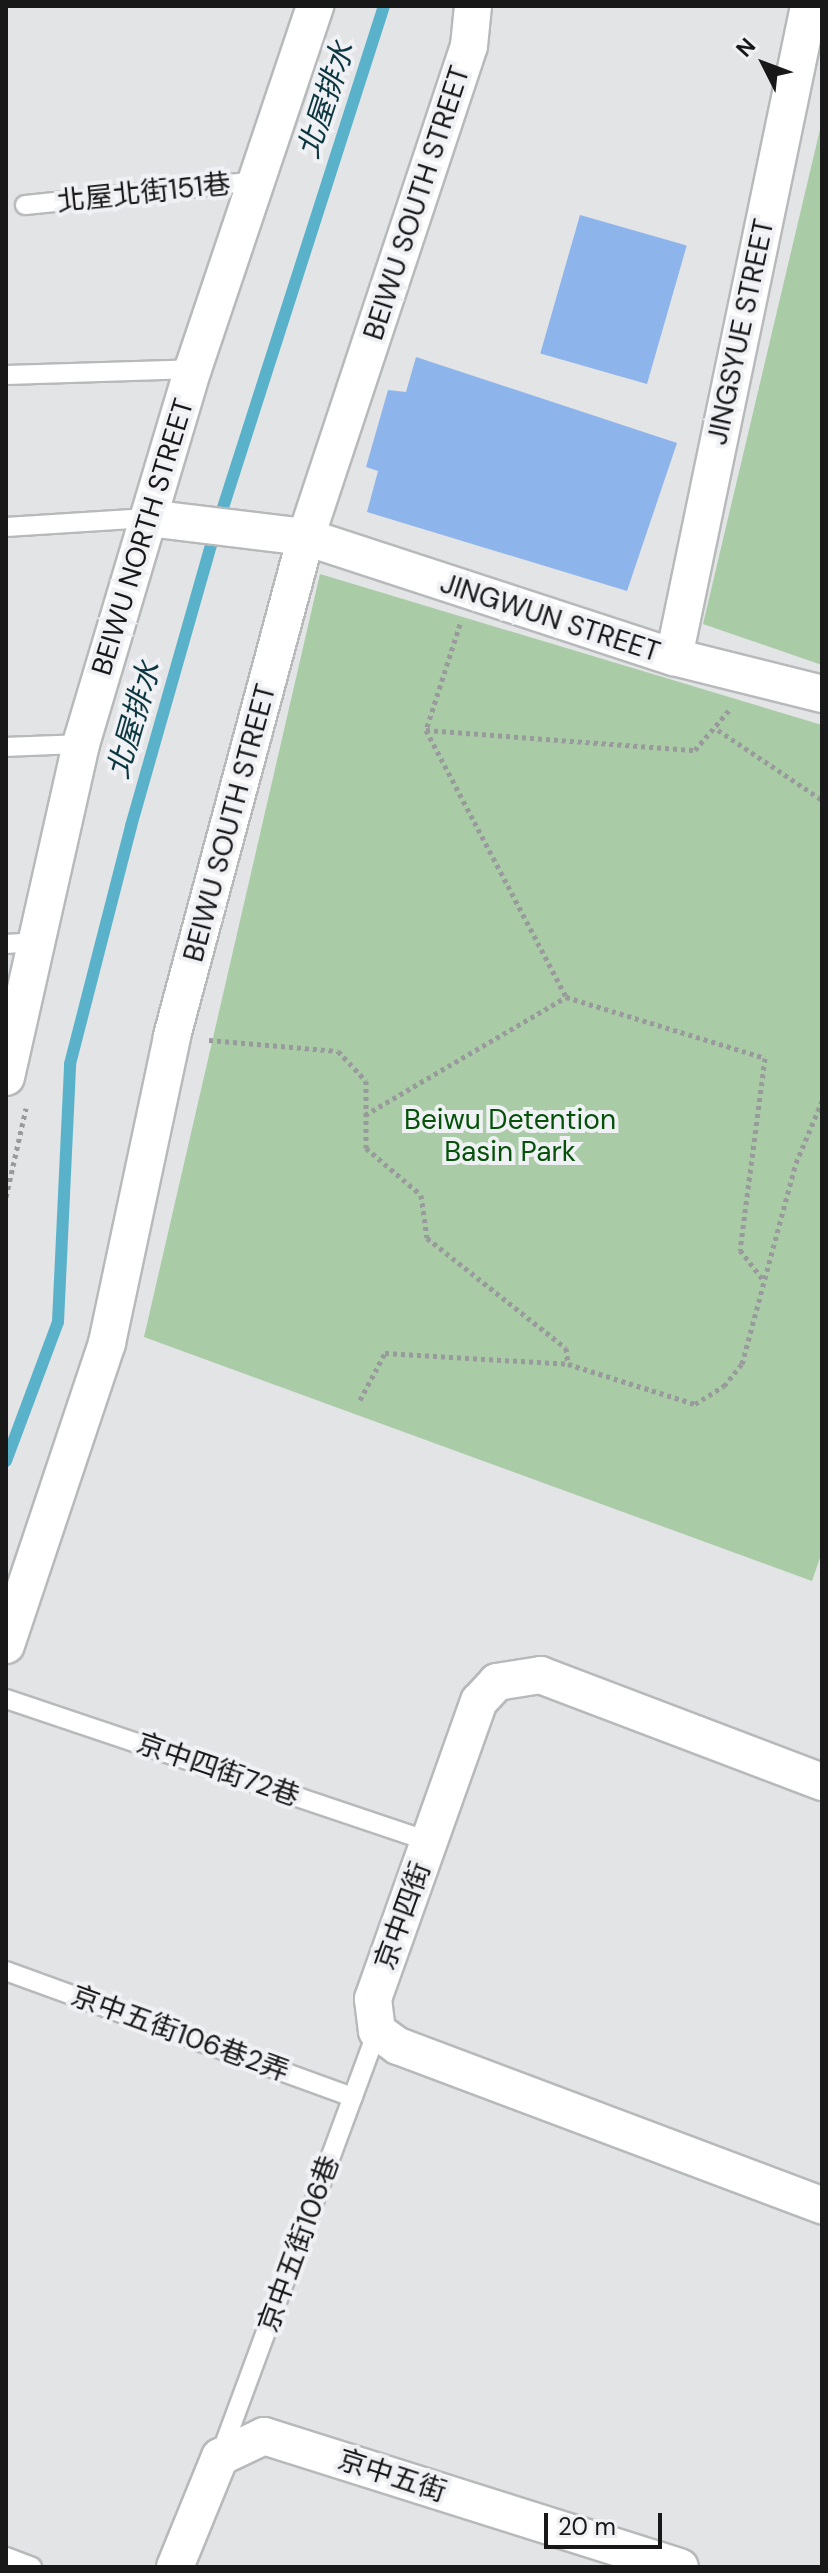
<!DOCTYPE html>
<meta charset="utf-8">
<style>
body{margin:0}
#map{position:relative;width:828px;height:2573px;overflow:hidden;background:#e2e4e6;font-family:"DM Sans","Noto Sans TC",sans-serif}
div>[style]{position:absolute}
.green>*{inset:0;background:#a9cba6}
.stream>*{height:12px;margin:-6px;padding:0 6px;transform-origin:6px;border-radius:6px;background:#59b2ca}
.building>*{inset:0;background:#8eb4ec;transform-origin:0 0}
.path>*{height:5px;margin-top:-2.5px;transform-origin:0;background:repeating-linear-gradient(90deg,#999a9b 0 4px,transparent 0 8px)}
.roads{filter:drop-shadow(2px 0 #b7b9bb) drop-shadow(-2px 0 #b7b9bb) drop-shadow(0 2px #b7b9bb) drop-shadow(0 -2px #b7b9bb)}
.lane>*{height:18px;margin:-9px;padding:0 9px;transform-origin:9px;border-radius:9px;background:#fff}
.street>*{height:36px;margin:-18px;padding:0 18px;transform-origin:18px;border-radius:18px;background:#fff}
span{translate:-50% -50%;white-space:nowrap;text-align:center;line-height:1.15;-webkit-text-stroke:8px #f0f1f4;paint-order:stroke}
.street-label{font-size:28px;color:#181819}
.park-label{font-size:28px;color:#055109}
.water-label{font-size:30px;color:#0c3741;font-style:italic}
.frame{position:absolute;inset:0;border:8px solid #181819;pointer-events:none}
.north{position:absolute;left:724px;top:24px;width:80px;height:80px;-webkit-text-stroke:6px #f0f1f4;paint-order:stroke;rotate:312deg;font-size:22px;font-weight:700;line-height:32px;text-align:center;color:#181819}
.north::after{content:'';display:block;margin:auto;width:28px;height:36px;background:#181819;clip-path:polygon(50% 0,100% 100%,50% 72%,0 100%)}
.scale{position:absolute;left:544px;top:2513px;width:118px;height:36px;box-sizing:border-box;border:4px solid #181819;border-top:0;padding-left:10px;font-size:24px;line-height:28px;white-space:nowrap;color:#181819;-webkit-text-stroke:6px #f0f1f4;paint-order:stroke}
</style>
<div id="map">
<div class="green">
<div style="clip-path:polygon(822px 121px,822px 665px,703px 624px)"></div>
<div style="clip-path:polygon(320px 574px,822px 725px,822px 1552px,812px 1581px,144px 1337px)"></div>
</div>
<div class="stream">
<div style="left:6px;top:1461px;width:148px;rotate:-69.5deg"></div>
<div style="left:58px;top:1322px;width:258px;rotate:-87.3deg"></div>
<div style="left:70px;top:1064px;width:246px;rotate:-75.6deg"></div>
<div style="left:131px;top:826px;width:292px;rotate:-74.1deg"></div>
<div style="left:211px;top:545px;width:566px;rotate:-72.21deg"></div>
</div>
<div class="building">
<div style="left:580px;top:215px;width:111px;height:144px;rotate:16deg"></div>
<div style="clip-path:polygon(416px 357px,677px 443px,627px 591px,367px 512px,378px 471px,366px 467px,388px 390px,406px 392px)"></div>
</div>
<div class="path">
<div style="left:460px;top:624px;width:111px;rotate:107.8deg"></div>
<div style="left:426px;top:730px;width:301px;rotate:62.3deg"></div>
<div style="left:426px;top:730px;width:270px;rotate:4.3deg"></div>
<div style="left:695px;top:750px;width:55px;rotate:-49.4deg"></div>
<div style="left:718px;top:730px;width:125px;rotate:33.9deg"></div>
<div style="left:209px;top:1040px;width:129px;rotate:4.9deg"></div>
<div style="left:338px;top:1051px;width:41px;rotate:47deg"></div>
<div style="left:366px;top:1081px;width:67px;rotate:90deg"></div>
<div style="left:366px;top:1148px;width:72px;rotate:40.5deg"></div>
<div style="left:421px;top:1195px;width:43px;rotate:82.1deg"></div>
<div style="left:427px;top:1238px;width:177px;rotate:38.4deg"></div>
<div style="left:566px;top:1348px;width:16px;rotate:83deg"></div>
<div style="left:365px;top:1115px;width:233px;rotate:-30.4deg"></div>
<div style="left:566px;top:997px;width:208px;rotate:17deg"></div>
<div style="left:765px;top:1058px;width:194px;rotate:97.4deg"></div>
<div style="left:740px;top:1250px;width:36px;rotate:52deg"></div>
<div style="left:6px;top:1197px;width:91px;rotate:-77.3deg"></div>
<div style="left:360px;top:1400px;width:53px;rotate:-62deg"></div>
<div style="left:385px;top:1353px;width:183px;rotate:3.4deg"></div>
<div style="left:568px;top:1364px;width:133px;rotate:17.5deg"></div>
<div style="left:695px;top:1404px;width:34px;rotate:-32deg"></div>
<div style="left:724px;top:1386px;width:28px;rotate:-51deg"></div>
<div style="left:742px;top:1364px;width:208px;rotate:-75deg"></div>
<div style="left:796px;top:1163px;width:67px;rotate:-67.2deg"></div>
</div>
<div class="roads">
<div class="lane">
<div style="left:25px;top:205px;width:235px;rotate:-5.9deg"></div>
<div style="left:7px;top:375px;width:186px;rotate:-1.8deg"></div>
<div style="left:6px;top:527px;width:142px;rotate:-3.6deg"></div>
<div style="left:6px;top:747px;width:75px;rotate:-2.3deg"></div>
<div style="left:6px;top:944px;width:27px;rotate:-4deg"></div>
<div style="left:6px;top:1699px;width:446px;rotate:18.6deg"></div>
<div style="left:6px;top:1971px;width:369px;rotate:20deg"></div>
<div style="left:220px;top:2456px;width:453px;rotate:-69.7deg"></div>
<div style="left:6px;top:2557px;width:28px;rotate:21deg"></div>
</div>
<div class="street">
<div style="left:148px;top:518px;width:159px;rotate:6.9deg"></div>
<div style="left:306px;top:537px;width:387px;rotate:18.1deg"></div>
<div style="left:674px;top:657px;width:153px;rotate:14deg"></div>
<div style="left:674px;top:657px;width:665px;rotate:-78.28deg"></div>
<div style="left:6px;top:1077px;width:341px;rotate:-77.3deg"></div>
<div style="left:81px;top:744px;width:391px;rotate:-73.4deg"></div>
<div style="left:193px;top:369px;width:383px;rotate:-71.4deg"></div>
<div style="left:6px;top:1645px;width:318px;rotate:-71.5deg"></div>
<div style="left:107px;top:1343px;width:314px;rotate:-78deg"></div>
<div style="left:172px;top:1036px;width:517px;rotate:-74.97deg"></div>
<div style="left:306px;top:537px;width:517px;rotate:-71.64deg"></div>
<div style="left:469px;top:46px;width:40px;rotate:-84.3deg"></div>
<div style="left:822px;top:1782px;width:301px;rotate:-159.2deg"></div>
<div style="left:541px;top:1675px;width:45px;rotate:171deg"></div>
<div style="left:497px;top:1682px;width:26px;rotate:133deg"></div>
<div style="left:479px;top:1701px;width:316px;rotate:109.6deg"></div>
<div style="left:373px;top:1999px;width:32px;rotate:83deg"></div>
<div style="left:377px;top:2031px;width:26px;rotate:36deg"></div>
<div style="left:398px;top:2046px;width:453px;rotate:20.6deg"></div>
<div style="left:175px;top:2567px;width:119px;rotate:-67.8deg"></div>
<div style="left:220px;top:2457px;width:49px;rotate:-25.5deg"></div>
<div style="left:264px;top:2436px;width:436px;rotate:17.5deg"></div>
</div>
</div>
<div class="street-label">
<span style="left:144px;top:193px;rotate:-6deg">北屋北街151巷</span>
<span style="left:417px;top:203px;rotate:-72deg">BEIWU SOUTH STREET</span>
<span style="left:741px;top:332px;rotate:-78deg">JINGSYUE STREET</span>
<span style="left:143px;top:537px;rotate:-73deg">BEIWU NORTH STREET</span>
<span style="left:550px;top:618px;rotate:18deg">JINGWUN STREET</span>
<span style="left:230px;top:823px;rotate:-75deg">BEIWU SOUTH STREET</span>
<span style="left:218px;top:1770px;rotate:19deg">京中四街72巷</span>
<span style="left:403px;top:1916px;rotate:-70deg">京中四街</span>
<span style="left:180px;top:2034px;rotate:20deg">京中五街106巷2弄</span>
<span style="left:299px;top:2244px;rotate:-70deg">京中五街106巷</span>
<span style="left:392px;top:2476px;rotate:18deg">京中五街</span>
</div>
<div class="park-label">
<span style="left:510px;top:1136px">Beiwu Detention<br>Basin Park</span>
</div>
<div class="water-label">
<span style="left:326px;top:100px;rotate:-72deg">北屋排水</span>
<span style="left:134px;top:720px;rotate:-74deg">北屋排水</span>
</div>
<div class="frame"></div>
<div class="north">N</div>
<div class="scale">20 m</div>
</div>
